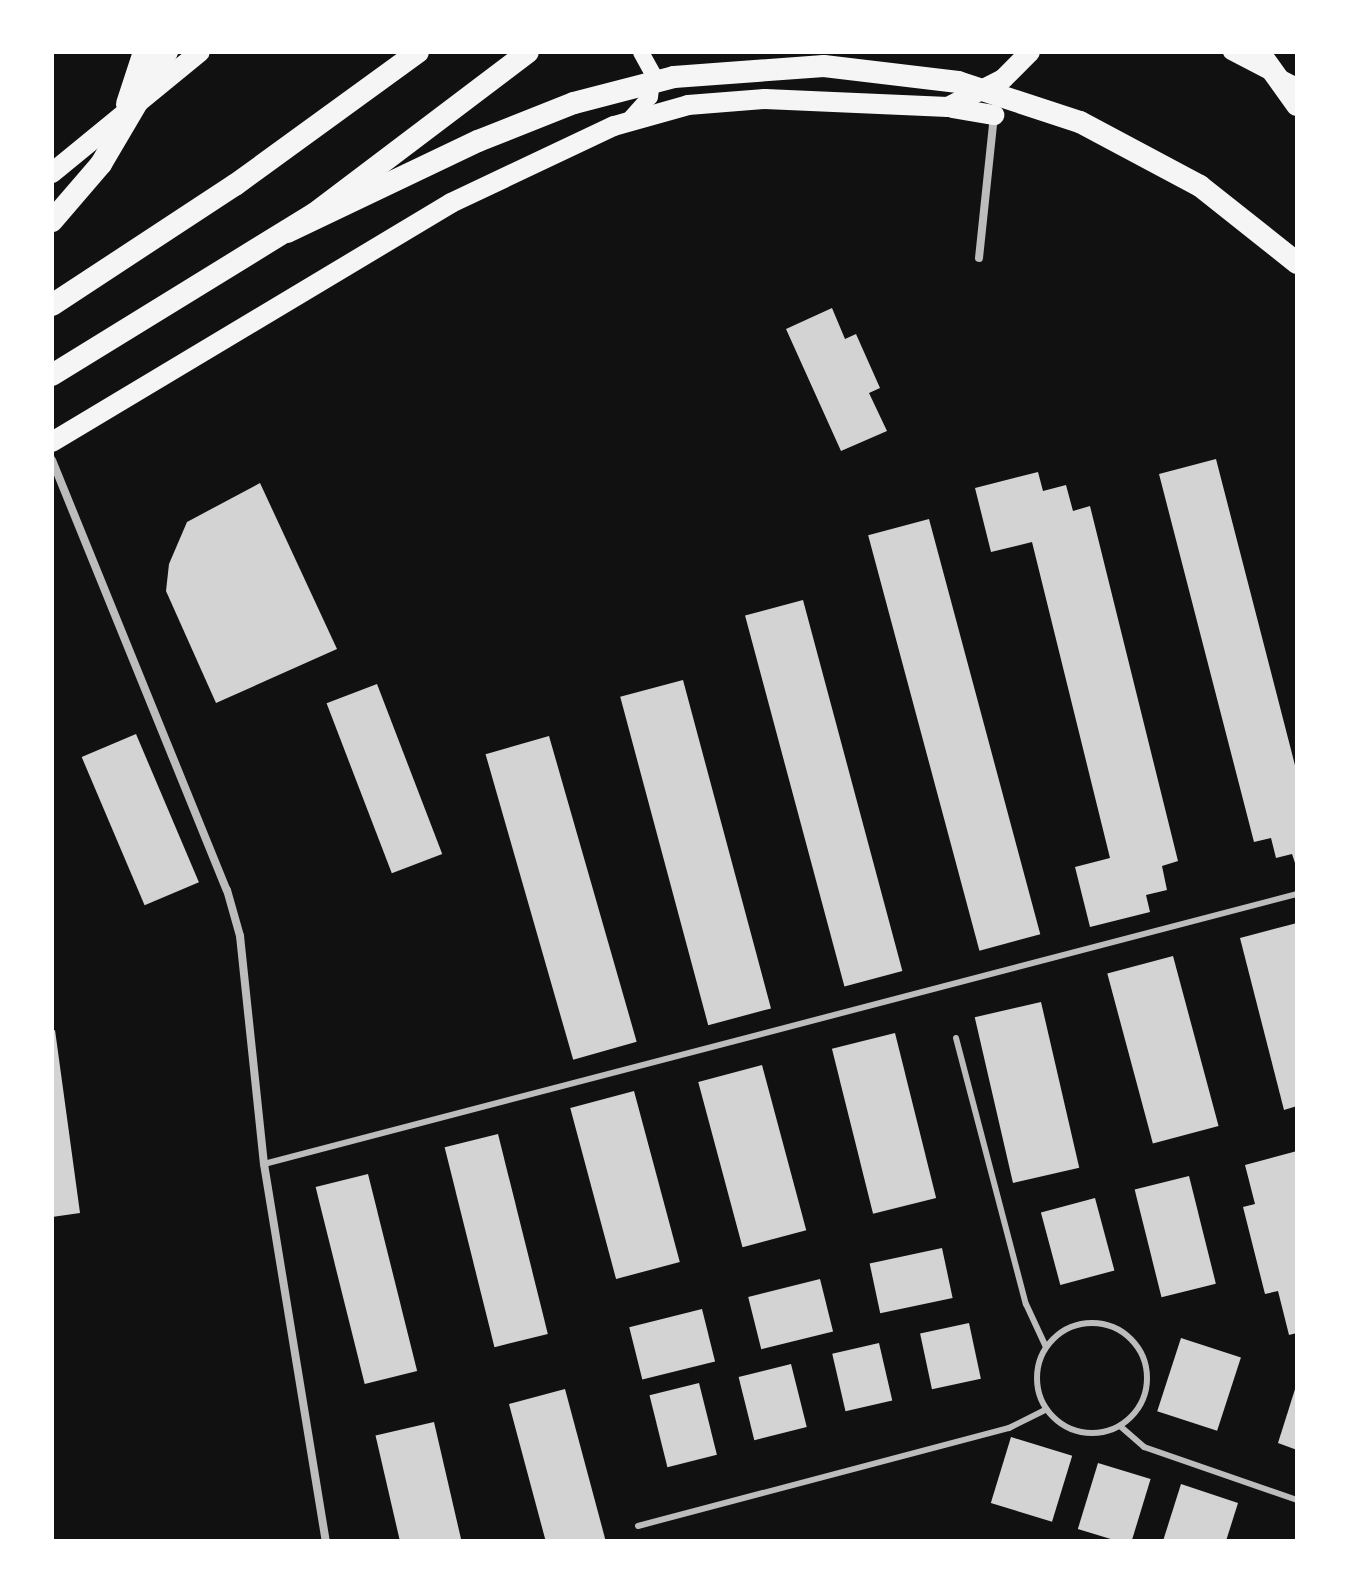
<!DOCTYPE html>
<style>
body{margin:0}
#map{position:relative;width:1349px;height:1593px;overflow:hidden;background:#111;font-family:"IBM Plex Serif",serif}
div>[style]{position:absolute}
.building>*{inset:0;background:#d3d3d3;transform-origin:0 0}
.service>*{height:6px;margin:-3px;padding:0 3px;transform-origin:3px;border-radius:3px;background:#bcbcbc}
.service>.ring{margin:-3px;padding:0;box-sizing:content-box;background:none;border:6px solid #bcbcbc;border-radius:50%}
.minor>*{height:8px;margin:-4px;padding:0 4px;transform-origin:4px;border-radius:4px;background:#bcbcbc}
.secondary>*{height:16px;margin:-8px;padding:0 8px;transform-origin:8px;border-radius:8px;background:#f5f5f5}
.primary>*{height:20px;margin:-10px;padding:0 10px;transform-origin:10px;border-radius:10px;background:#f5f5f5}
.trunk>*{height:22px;margin:-11px;padding:0 11px;transform-origin:11px;border-radius:11px;background:#f5f5f5}
span{translate:-50% -50%;white-space:nowrap;text-align:center;line-height:1.15;-webkit-text-stroke:8px #fff;paint-order:stroke}
.frame{position:absolute;inset:0;border:54px solid #fff;pointer-events:none}
</style>
<div id="map">
<div class="building">
<div style="clip-path:polygon(832px 308px,845px 339px,856px 334px,880px 388px,869px 393px,887px 431px,841px 451px,786px 329px)"></div>
<div style="clip-path:polygon(1216px 459px,1297px 773px,1297px 869px,1292px 854px,1276px 858px,1271px 838px,1254px 842px,1159px 474px)"></div>
<div style="clip-path:polygon(1038px 472px,1043px 491px,1066px 485px,1073px 511px,1090px 506px,1178px 861px,1162px 866px,1167px 890px,1146px 895px,1150px 912px,1090px 927px,1075px 867px,1110px 858px,1032px 542px,991px 552px,975px 488px)"></div>
<div style="clip-path:polygon(260px 483px,337px 649px,216px 703px,166px 591px,169px 564px,187px 522px)"></div>
<div style="left:929px;top:519px;width:430px;height:63px;rotate:75deg"></div>
<div style="left:803px;top:600px;width:384px;height:60px;rotate:75deg"></div>
<div style="left:683px;top:680px;width:340px;height:65px;rotate:75deg"></div>
<div style="left:377px;top:684px;width:182px;height:54px;rotate:69deg"></div>
<div style="left:136px;top:734px;width:161px;height:59px;rotate:67deg"></div>
<div style="left:549px;top:736px;width:318px;height:66px;rotate:74deg"></div>
<div style="clip-path:polygon(1297px 923px,1297px 1106px,1284px 1110px,1240px 938px)"></div>
<div style="left:1173px;top:956px;width:176px;height:68px;rotate:75deg"></div>
<div style="left:1041px;top:1002px;width:170px;height:68px;rotate:77deg"></div>
<div style="clip-path:polygon(55px 1030px,80px 1213px,52px 1217px,52px 1031px)"></div>
<div style="left:895px;top:1033px;width:170px;height:65px;rotate:76deg"></div>
<div style="left:762px;top:1065px;width:171px;height:66px;rotate:75deg"></div>
<div style="left:634px;top:1091px;width:177px;height:66px;rotate:75deg"></div>
<div style="left:498px;top:1134px;width:206px;height:55px;rotate:76deg"></div>
<div style="clip-path:polygon(1297px 1151px,1297px 1333px,1289px 1335px,1278px 1291px,1265px 1294px,1243px 1207px,1255px 1204px,1245px 1165px)"></div>
<div style="left:368px;top:1174px;width:203px;height:54px;rotate:76deg"></div>
<div style="left:1189px;top:1176px;width:111px;height:56px;rotate:76deg"></div>
<div style="left:1095px;top:1198px;width:75px;height:56px;rotate:75deg"></div>
<div style="left:942px;top:1248px;width:51px;height:74px;rotate:78deg"></div>
<div style="left:820px;top:1279px;width:54px;height:74px;rotate:76deg"></div>
<div style="left:702px;top:1309px;width:54px;height:75px;rotate:76deg"></div>
<div style="left:969px;top:1323px;width:57px;height:50px;rotate:78deg"></div>
<div style="left:1181px;top:1338px;width:63px;height:77px;rotate:18deg"></div>
<div style="left:879px;top:1343px;width:59px;height:48px;rotate:77deg"></div>
<div style="left:791px;top:1364px;width:65px;height:54px;rotate:76deg"></div>
<div style="left:699px;top:1383px;width:74px;height:51px;rotate:76deg"></div>
<div style="clip-path:polygon(1296px 1386px,1297px 1386px,1297px 1450px,1278px 1443px)"></div>
<div style="left:565px;top:1389px;width:157px;height:58px;rotate:75deg"></div>
<div style="left:434px;top:1422px;width:122px;height:60px;rotate:77deg"></div>
<div style="left:1011px;top:1437px;width:64px;height:69px;rotate:17deg"></div>
<div style="left:1098px;top:1463px;width:55px;height:69px;rotate:17deg"></div>
<div style="clip-path:polygon(1181px 1484px,1238px 1503px,1226px 1541px,1163px 1541px)"></div>
</div>
<div class="service">
<div style="left:956px;top:1038px;width:275px;rotate:75.3deg"></div>
<div style="left:1026px;top:1304px;width:47px;rotate:65.1deg"></div>
<div style="left:264px;top:1164px;width:1068px;rotate:-14.65deg"></div>
<div class="ring" style="left:1037px;top:1323px;width:104px;height:104px"></div>
<div style="left:1120px;top:1426px;width:32px;rotate:41deg"></div>
<div style="left:1144px;top:1447px;width:162px;rotate:19.1deg"></div>
<div style="left:638px;top:1526px;width:384px;rotate:-14.8deg"></div>
<div style="left:1009px;top:1428px;width:42px;rotate:-26.6deg"></div>
</div>
<div class="minor">
<div style="left:979px;top:258px;width:144px;rotate:-84deg"></div>
<div style="left:52px;top:460px;width:464px;rotate:67.9deg"></div>
<div style="left:227px;top:890px;width:48px;rotate:74.2deg"></div>
<div style="left:240px;top:936px;width:229px;rotate:84deg"></div>
<div style="left:264px;top:1164px;width:382px;rotate:80.7deg"></div>
</div>
<div class="secondary">
<div style="left:1231px;top:52px;width:74px;rotate:27.3deg"></div>
<div style="left:629px;top:120px;width:31px;rotate:-48deg"></div>
<div style="left:650px;top:97px;width:23px;rotate:-83deg"></div>
<div style="left:653px;top:74px;width:25px;rotate:-119deg"></div>
</div>
<div class="primary">
<div style="left:952px;top:108px;width:43px;rotate:9.5deg"></div>
<div style="left:52px;top:173px;width:191px;rotate:-39.3deg"></div>
<div style="left:52px;top:442px;width:465px;rotate:-30.9deg"></div>
<div style="left:451px;top:203px;width:180px;rotate:-25.3deg"></div>
<div style="left:614px;top:126px;width:77px;rotate:-15.8deg"></div>
<div style="left:688px;top:105px;width:77px;rotate:-4.5deg"></div>
<div style="left:765px;top:99px;width:183px;rotate:2.5deg"></div>
<div style="left:948px;top:107px;width:62px;rotate:-27deg"></div>
<div style="left:1003px;top:79px;width:38px;rotate:-45deg"></div>
</div>
<div class="trunk">
<div style="left:1259px;top:52px;width:65px;rotate:54.4deg"></div>
<div style="left:127px;top:104px;width:55px;rotate:-71.9deg"></div>
<div style="left:52px;top:221px;width:75px;rotate:-49.3deg"></div>
<div style="left:101px;top:164px;width:130px;rotate:-59.5deg"></div>
<div style="left:287px;top:232px;width:212px;rotate:-25.5deg"></div>
<div style="left:478px;top:141px;width:103px;rotate:-21.6deg"></div>
<div style="left:574px;top:103px;width:103px;rotate:-14.6deg"></div>
<div style="left:674px;top:77px;width:150px;rotate:-4.2deg"></div>
<div style="left:824px;top:66px;width:135px;rotate:6.8deg"></div>
<div style="left:958px;top:82px;width:128px;rotate:18.2deg"></div>
<div style="left:1080px;top:122px;width:136px;rotate:28.1deg"></div>
<div style="left:1200px;top:186px;width:124px;rotate:38.4deg"></div>
<div style="left:52px;top:305px;width:219px;rotate:-33.3deg"></div>
<div style="left:235px;top:185px;width:226px;rotate:-36deg"></div>
<div style="left:52px;top:375px;width:308px;rotate:-31.6deg"></div>
<div style="left:314px;top:214px;width:268px;rotate:-37.1deg"></div>
</div>
<div class="frame"></div>
</div>
